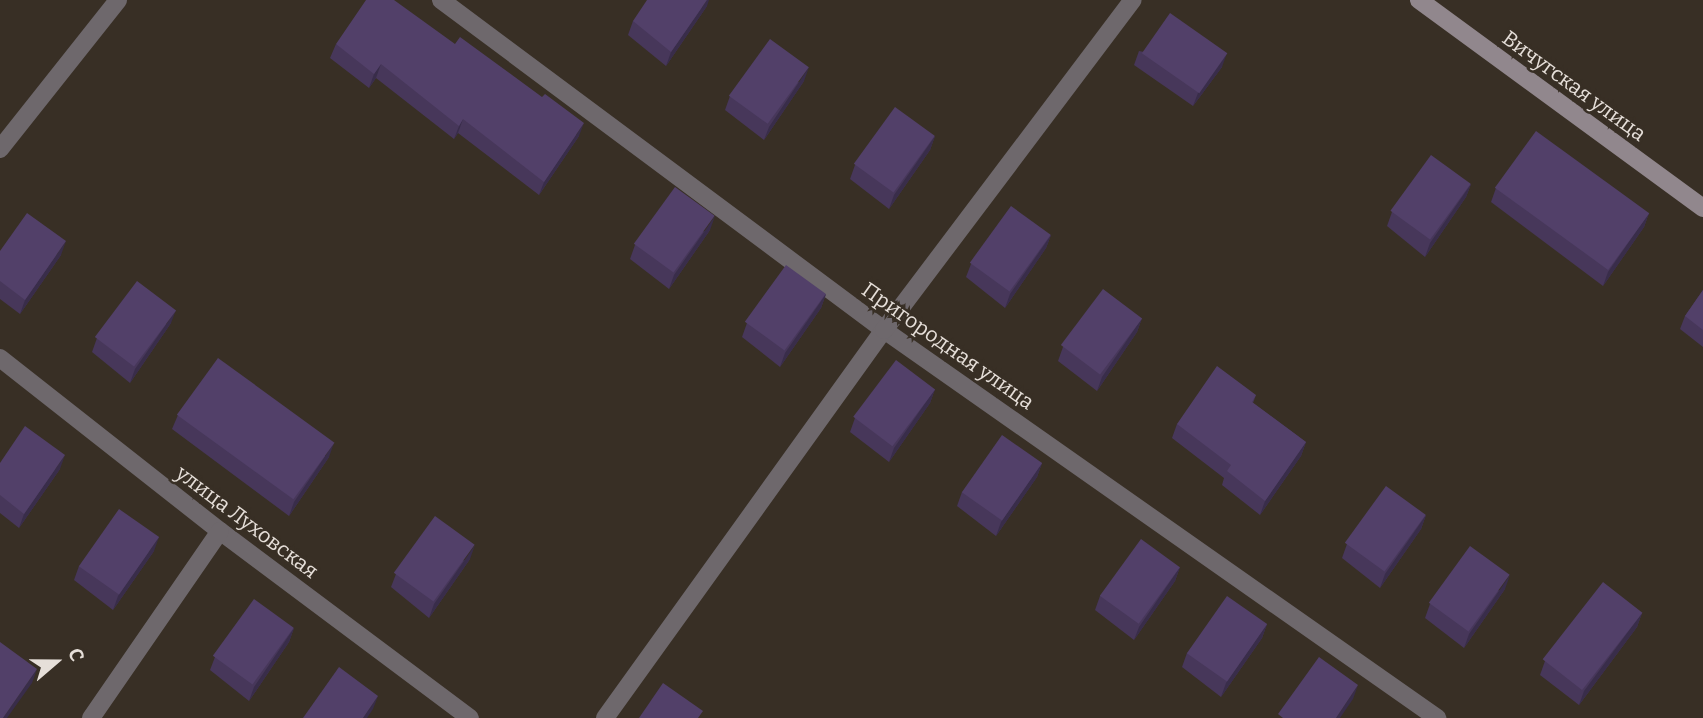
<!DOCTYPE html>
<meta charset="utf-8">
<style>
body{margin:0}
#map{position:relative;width:1703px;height:718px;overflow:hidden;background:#382f25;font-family:Bitter,serif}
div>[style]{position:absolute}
.street>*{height:18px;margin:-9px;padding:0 9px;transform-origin:9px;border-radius:9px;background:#6e686c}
.secondary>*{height:18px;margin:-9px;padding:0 9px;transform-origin:9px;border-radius:9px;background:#91878d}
.wall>*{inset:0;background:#47375a}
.shaded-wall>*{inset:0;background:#392d4a}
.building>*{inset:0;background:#524069;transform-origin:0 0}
span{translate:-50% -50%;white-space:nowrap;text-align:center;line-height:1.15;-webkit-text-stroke:5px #382f25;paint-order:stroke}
.street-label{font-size:21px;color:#e6dfd9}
.north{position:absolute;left:21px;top:627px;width:70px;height:70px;-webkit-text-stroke:5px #382f25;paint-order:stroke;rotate:70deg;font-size:19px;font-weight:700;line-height:28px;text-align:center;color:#e6dfd9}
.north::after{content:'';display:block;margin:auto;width:24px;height:32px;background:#e6dfd9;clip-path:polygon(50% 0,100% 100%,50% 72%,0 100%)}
</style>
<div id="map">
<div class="street">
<div style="left:441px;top:0;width:552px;rotate:36.68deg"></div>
<div style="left:884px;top:330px;width:676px;rotate:35.05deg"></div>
<div style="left:0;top:149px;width:190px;rotate:-51.6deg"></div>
<div style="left:0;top:358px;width:280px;rotate:38.2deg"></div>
<div style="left:220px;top:531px;width:312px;rotate:36.8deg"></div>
<div style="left:91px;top:718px;width:227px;rotate:-55.4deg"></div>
<div style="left:605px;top:718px;width:478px;rotate:-54.3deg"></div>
<div style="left:884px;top:330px;width:413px;rotate:-53deg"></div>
</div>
<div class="secondary">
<div style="left:1419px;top:0;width:352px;rotate:36.2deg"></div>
</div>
<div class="wall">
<div style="clip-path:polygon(707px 6px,666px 66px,628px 35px,633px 21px)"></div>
<div style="clip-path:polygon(336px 44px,579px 136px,539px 195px,458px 133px,454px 139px,376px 78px,369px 88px,330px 58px)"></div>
<div style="clip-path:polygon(1139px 51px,1222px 67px,1193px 106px,1134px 65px)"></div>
<div style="clip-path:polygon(804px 81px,764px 140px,725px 110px,730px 96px)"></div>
<div style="clip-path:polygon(935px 136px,930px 150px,889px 209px,850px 179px,855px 165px)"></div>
<div style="clip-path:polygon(1471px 184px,1466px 197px,1425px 257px,1387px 226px,1392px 212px)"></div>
<div style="clip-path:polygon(1496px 188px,1649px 213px,1644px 227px,1603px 286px,1491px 202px)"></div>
<div style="clip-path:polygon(710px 230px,669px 289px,630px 259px,635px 245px)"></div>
<div style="clip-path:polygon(1051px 235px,1046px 248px,1005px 308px,966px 277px,971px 264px)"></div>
<div style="clip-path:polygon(0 251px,61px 255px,20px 314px,0 299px)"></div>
<div style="clip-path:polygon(1703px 290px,1703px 347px,1680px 329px,1685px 316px)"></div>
<div style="clip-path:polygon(826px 294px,821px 308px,780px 367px,742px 337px,747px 323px)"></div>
<div style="clip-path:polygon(1142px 318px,1137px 332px,1097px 391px,1058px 361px,1063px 347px)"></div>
<div style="clip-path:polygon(171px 323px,130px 383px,92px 352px,97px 338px)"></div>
<div style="clip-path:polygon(935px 389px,930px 403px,889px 462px,850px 432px,855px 418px)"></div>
<div style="clip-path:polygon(1256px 395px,1253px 403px,1306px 442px,1301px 456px,1260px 515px,1222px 485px,1224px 478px,1172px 438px,1177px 424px)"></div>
<div style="clip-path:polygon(178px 415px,329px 457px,289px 516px,172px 429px)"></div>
<div style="clip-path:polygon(0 463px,60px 469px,19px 528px,0 513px)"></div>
<div style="clip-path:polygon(1042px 463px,1037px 477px,996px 536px,957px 506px,962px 492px)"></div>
<div style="clip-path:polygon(1426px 515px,1421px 529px,1380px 588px,1342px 558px,1347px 544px)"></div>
<div style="clip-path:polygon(154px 551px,113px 610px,74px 580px,79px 566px)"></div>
<div style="clip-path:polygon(470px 559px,429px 618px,391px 587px,396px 574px)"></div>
<div style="clip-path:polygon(1180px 567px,1175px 581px,1134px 640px,1095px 610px,1100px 596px)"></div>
<div style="clip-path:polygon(1505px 589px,1464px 648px,1425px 618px,1430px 604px)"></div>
<div style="clip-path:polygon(1642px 613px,1637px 627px,1579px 705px,1540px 675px,1545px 661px)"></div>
<div style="clip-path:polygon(1267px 624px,1262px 638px,1221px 697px,1182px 667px,1187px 653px)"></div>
<div style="clip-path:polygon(294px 628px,289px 642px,249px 701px,210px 670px,215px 657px)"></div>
</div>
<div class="shaded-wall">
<div style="clip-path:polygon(707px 0,709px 0,707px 6px,666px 66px,671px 52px)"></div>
<div style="clip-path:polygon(1227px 53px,1222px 67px,1193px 106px,1198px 93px)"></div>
<div style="clip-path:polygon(381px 64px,376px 78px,369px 88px,374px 74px)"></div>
<div style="clip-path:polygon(809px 67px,804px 81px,764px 140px,769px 127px)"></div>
<div style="clip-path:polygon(463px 119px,458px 133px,454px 139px,459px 126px)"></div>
<div style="clip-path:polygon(584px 123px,579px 136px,539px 195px,544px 182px)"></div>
<div style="clip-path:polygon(935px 136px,930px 150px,889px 209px,894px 195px)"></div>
<div style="clip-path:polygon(1471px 184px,1466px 197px,1425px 257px,1430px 243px)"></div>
<div style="clip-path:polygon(1649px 213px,1644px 227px,1603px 286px,1608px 272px)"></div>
<div style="clip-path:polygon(715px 216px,710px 230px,669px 289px,674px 275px)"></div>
<div style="clip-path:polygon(1051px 235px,1046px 248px,1005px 308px,1010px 294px)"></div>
<div style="clip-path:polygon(66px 241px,61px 255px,20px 314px,25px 300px)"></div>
<div style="clip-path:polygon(826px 294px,821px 308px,780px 367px,785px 353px)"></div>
<div style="clip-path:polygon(176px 310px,171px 323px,130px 383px,135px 369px)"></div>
<div style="clip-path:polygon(1142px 318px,1137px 332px,1097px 391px,1102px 377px)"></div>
<div style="clip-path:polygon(935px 389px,930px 403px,889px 462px,894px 448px)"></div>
<div style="clip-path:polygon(1306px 442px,1301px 456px,1260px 515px,1265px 501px)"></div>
<div style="clip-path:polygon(334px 443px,329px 457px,289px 516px,294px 502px)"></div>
<div style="clip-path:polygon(65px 455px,60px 469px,19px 528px,24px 514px)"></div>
<div style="clip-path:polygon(1042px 463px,1037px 477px,996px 536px,1001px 522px)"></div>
<div style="clip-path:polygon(1426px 515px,1421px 529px,1380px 588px,1385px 574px)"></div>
<div style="clip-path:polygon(159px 537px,154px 551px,113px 610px,118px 596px)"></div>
<div style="clip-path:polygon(475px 545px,470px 559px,429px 618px,434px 604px)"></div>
<div style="clip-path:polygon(1180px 567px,1175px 581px,1134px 640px,1139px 627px)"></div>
<div style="clip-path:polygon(1510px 575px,1505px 589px,1464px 648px,1469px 634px)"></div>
<div style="clip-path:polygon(1642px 613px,1637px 627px,1579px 705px,1584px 691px)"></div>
<div style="clip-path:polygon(1267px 624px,1262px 638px,1221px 697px,1226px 683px)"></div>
<div style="clip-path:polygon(294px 628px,289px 642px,249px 701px,254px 687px)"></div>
<div style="clip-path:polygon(37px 669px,32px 683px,7px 718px,3px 718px)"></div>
<div style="clip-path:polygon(1358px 685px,1353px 699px,1340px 718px,1336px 718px)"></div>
<div style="clip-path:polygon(378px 696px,373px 709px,367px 718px,363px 718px)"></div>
</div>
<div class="building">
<div style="clip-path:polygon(366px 0,394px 0,455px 44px,460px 37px,542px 97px,545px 94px,584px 123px,544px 182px,463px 119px,459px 126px,381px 64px,374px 74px,336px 44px)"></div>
<div style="clip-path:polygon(647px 0,707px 0,671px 52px,633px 21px)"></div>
<div style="left:1170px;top:13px;width:70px;height:49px;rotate:35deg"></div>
<div style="left:770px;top:39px;width:48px;height:70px;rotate:36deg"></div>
<div style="left:895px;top:107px;width:49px;height:70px;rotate:36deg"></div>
<div style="left:1536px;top:131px;width:140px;height:70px;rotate:36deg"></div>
<div style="left:1431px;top:155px;width:49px;height:69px;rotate:36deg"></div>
<div style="left:675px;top:187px;width:49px;height:70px;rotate:36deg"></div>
<div style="left:1011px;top:206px;width:49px;height:70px;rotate:36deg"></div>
<div style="clip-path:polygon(27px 213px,66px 241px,25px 300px,0 281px,0 251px)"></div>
<div style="left:786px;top:265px;width:49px;height:70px;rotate:36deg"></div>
<div style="left:137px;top:281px;width:49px;height:70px;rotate:37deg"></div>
<div style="left:1103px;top:289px;width:49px;height:70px;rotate:37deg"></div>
<div style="clip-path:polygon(1703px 290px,1703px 330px,1685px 316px)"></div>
<div style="left:218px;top:358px;width:144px;height:70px;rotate:36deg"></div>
<div style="left:896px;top:360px;width:49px;height:71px;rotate:37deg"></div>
<div style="clip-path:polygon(1217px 366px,1256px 395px,1252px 402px,1306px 442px,1265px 501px,1227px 471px,1231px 465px,1177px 424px)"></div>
<div style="clip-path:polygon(25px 426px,65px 455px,24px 514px,0 495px,0 463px)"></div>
<div style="left:1002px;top:435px;width:49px;height:70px;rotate:35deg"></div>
<div style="left:1386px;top:486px;width:49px;height:70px;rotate:36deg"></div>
<div style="left:119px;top:509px;width:49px;height:70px;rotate:35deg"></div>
<div style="left:435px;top:516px;width:49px;height:70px;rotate:36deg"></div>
<div style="left:1141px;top:539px;width:48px;height:70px;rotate:36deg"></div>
<div style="left:1470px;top:546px;width:49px;height:70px;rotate:36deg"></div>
<div style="left:1603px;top:582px;width:50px;height:98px;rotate:38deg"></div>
<div style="left:1227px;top:596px;width:49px;height:70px;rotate:35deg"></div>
<div style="left:254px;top:599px;width:49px;height:70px;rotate:36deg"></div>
<div style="clip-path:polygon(0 642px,37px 669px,3px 718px,0 718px)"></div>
<div style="clip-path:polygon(1319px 657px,1358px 685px,1336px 718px,1283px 718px,1278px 714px)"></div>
<div style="clip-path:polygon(339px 667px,378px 696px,363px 718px,303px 718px)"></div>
<div style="clip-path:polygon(663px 683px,703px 711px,698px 718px,639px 718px)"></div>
</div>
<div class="street-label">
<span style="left:1574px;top:86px;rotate:36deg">Вичугская улица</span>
<span style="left:948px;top:346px;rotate:35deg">Пригородная улица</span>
<span style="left:247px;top:522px;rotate:37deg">улица Луховская</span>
</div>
<div class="north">С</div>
</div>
